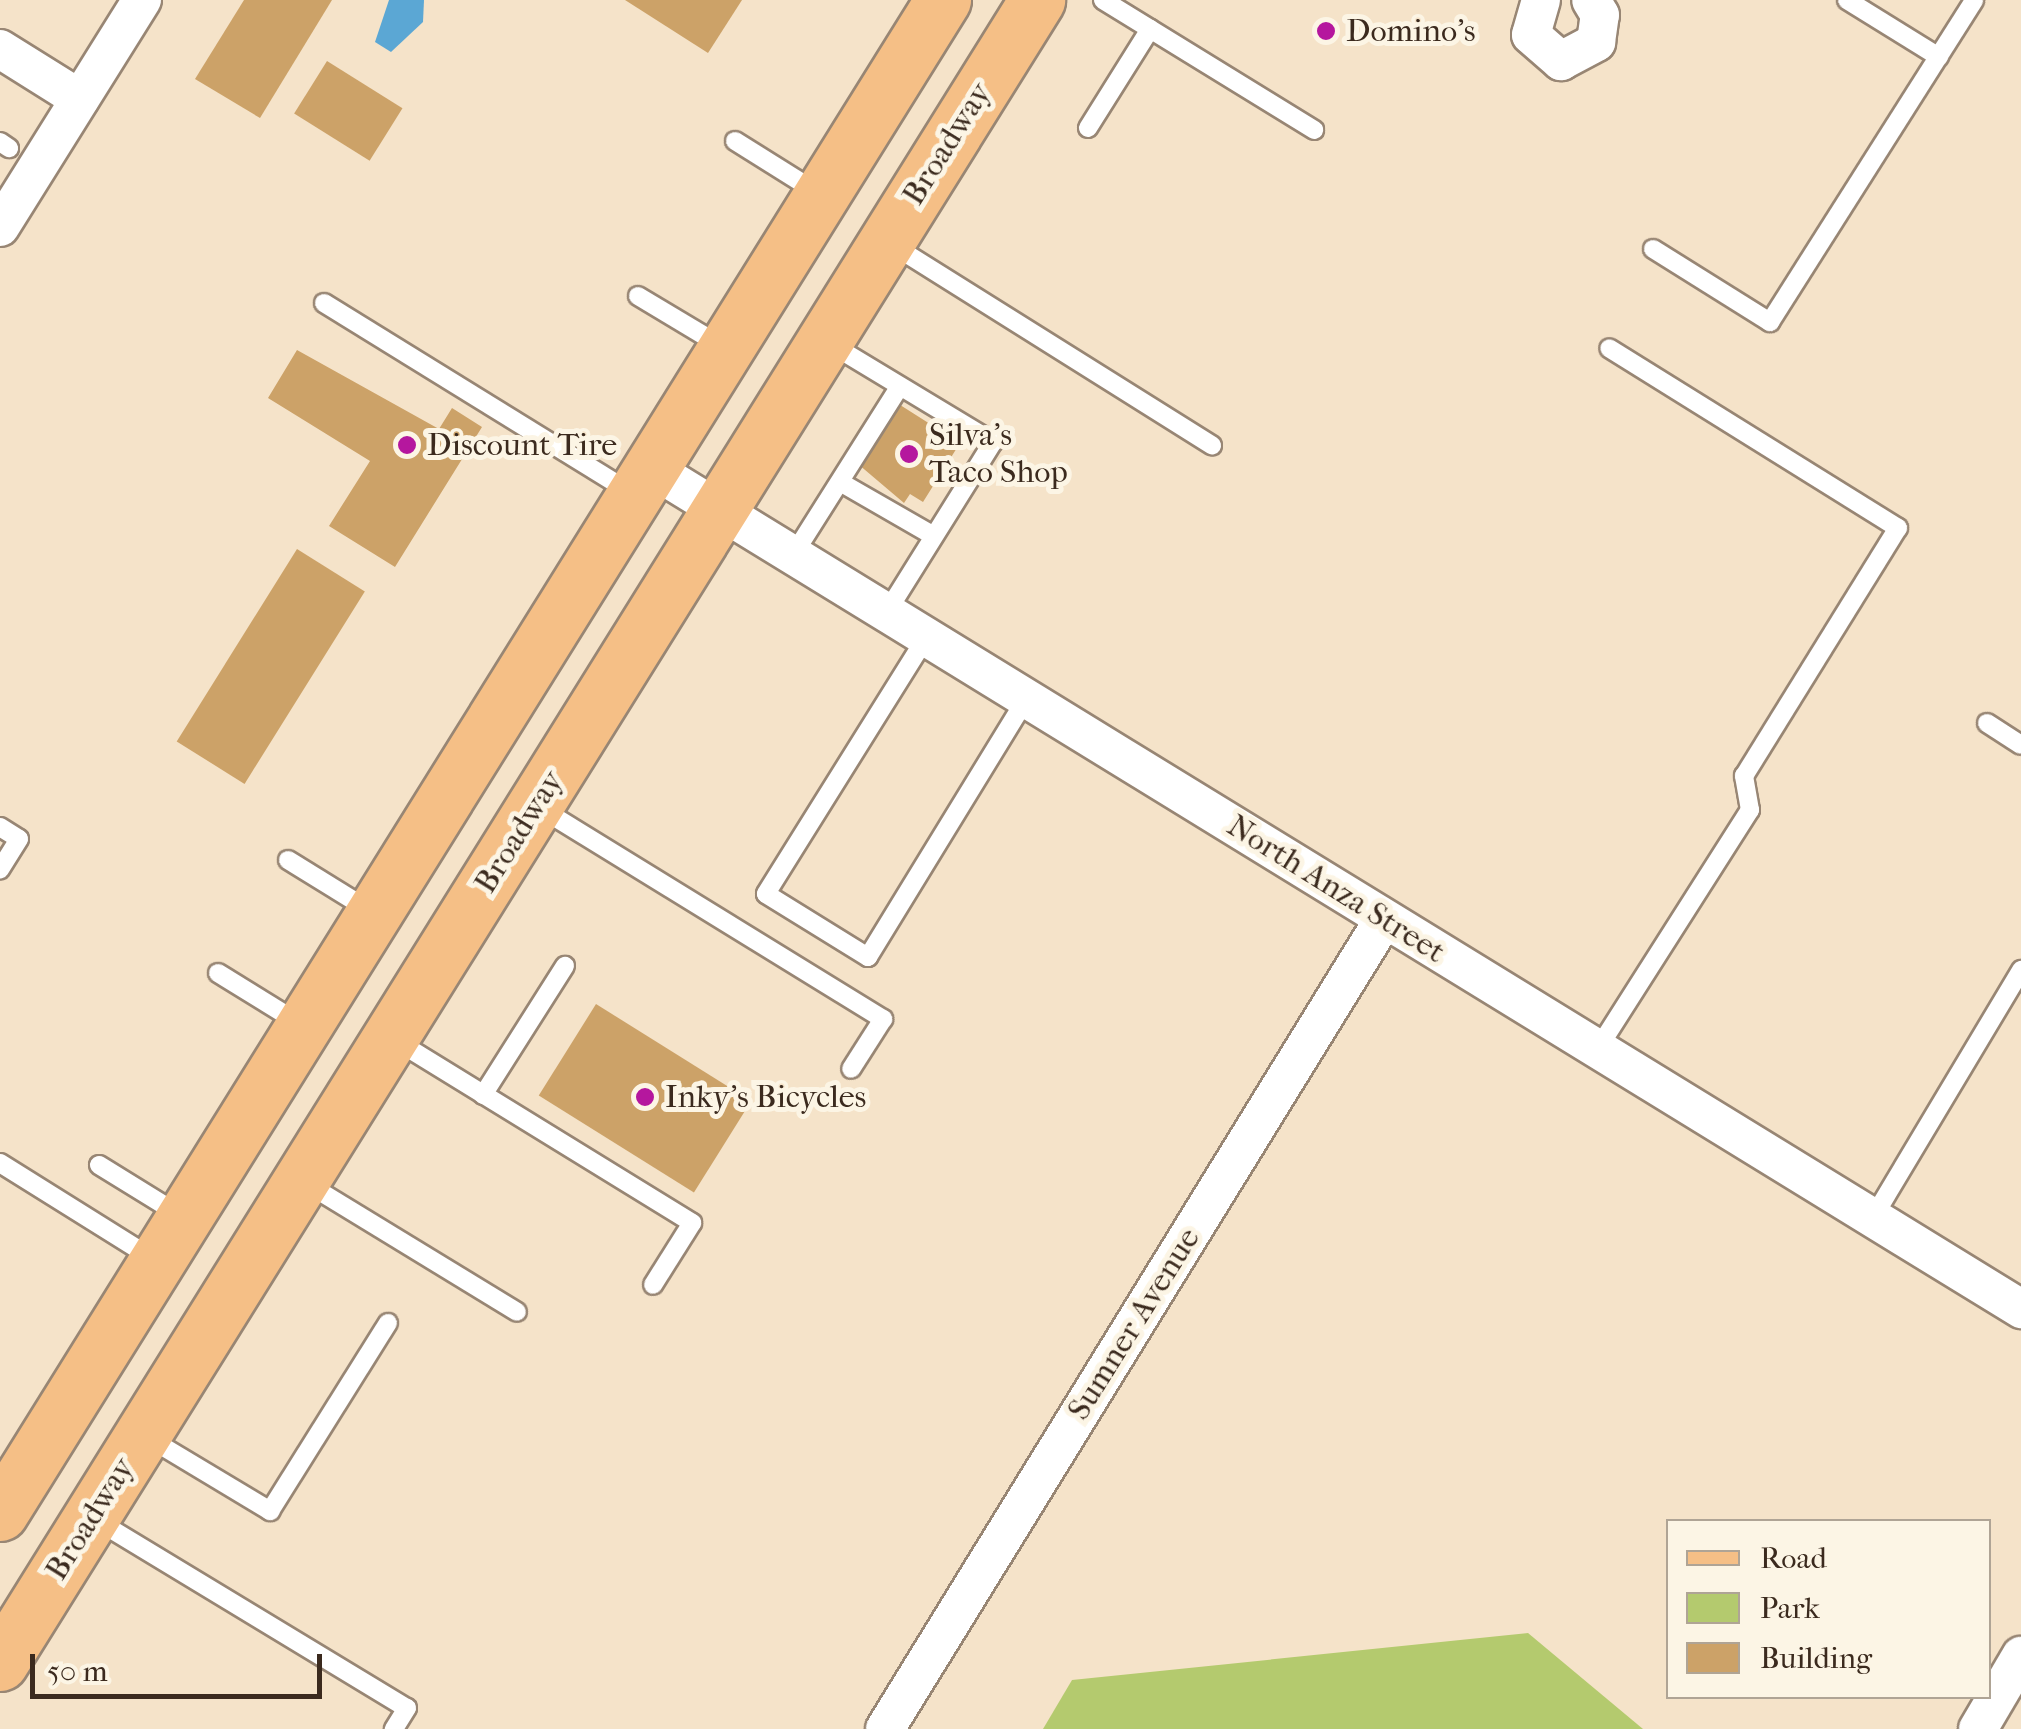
<!DOCTYPE html>
<style>
body{margin:0}
#map{position:relative;width:2021px;height:1729px;overflow:hidden;background:#f5e3c9;font-family:"IM FELL French Canon",serif}
div>[style]{position:absolute}
.green>*{inset:0;background:#b4ca6e}
.water>*{inset:0;background:#5ba7d4}
.building>*{inset:0;background:#cca268;transform-origin:0 0}
.roads{filter:drop-shadow(2px 0 #988674) drop-shadow(-2px 0 #988674) drop-shadow(0 2px #988674) drop-shadow(0 -2px #988674)}
.service>*{height:18px;margin:-9px;padding:0 9px;transform-origin:9px;border-radius:9px;background:#fff}
.minor>*{height:38px;margin:-19px;padding:0 19px;transform-origin:19px;border-radius:19px;background:#fff}
.primary>*{height:55px;margin:-27.5px;padding:0 27.5px;transform-origin:27.5px;border-radius:27.5px;background:#f5bf86}
.dots>*{width:28px;height:28px;translate:-50% -50%;box-sizing:border-box;border:5px solid #fcf5e5;border-radius:50%}
span{translate:-50% -50%;white-space:nowrap;text-align:center;line-height:1.15;-webkit-text-stroke:10px #fcf5e5;paint-order:stroke}
.poi-label{font-size:32px;color:#3b2a1e}
.left{translate:0 -50%;text-align:left}
.street-label{font-size:32px;color:#3b2a1e}
.legend{position:absolute;left:1666px;top:1519px;width:325px;height:180px;box-sizing:border-box;background:#fcf5e5;border:2px solid #afa495;margin:0;padding:12px 18px;list-style:none;font-size:30px;color:#3b2a1e}
.legend li{display:flex;align-items:center;gap:20px;height:50px}
.legend b{width:50px;border:2px solid #afa495}
.scale{position:absolute;left:30px;top:1654px;width:292px;height:45px;box-sizing:border-box;border:5px solid #3b2a1e;border-top:0;padding-left:12px;font-size:30px;line-height:35px;white-space:nowrap;color:#3b2a1e;-webkit-text-stroke:8px #fcf5e5;paint-order:stroke}
</style>
<div id="map">
<div class="green">
<div style="clip-path:polygon(1528px 1633px,1643px 1729px,1043px 1729px,1072px 1680px)"></div>
</div>
<div class="water">
<div style="clip-path:polygon(389px 0,424px 0,423px 22px,391px 52px,375px 42px)"></div>
</div>
<div class="building">
<div style="clip-path:polygon(244px 0,332px 0,260px 118px,195px 79px)"></div>
<div style="clip-path:polygon(625px 0,742px 0,708px 53px)"></div>
<div style="left:327px;top:61px;width:89px;height:62px;rotate:32deg"></div>
<div style="clip-path:polygon(297px 350px,439px 429px,452px 408px,482px 427px,395px 567px,329px 526px,370px 461px,268px 398px)"></div>
<div style="clip-path:polygon(897px 403px,960px 443px,923px 502px,910px 494px,904px 503px,858px 464px)"></div>
<div style="left:297px;top:549px;width:80px;height:227px;rotate:32deg"></div>
<div style="left:596px;top:1004px;width:183px;height:108px;rotate:32deg"></div>
</div>
<div class="roads">
<div class="service">
<div style="left:1103px;top:0;width:248px;rotate:31.6deg"></div>
<div style="left:1847px;top:0;width:108px;rotate:31.8deg"></div>
<div style="left:1088px;top:128px;width:117px;rotate:-57.9deg"></div>
<div style="left:735px;top:141px;width:94px;rotate:32deg"></div>
<div style="left:0;top:142px;width:11px;rotate:34deg"></div>
<div style="left:891px;top:244px;width:379px;rotate:32.1deg"></div>
<div style="left:1653px;top:249px;width:138px;rotate:32deg"></div>
<div style="left:1770px;top:322px;width:381px;rotate:-57.6deg"></div>
<div style="left:638px;top:296px;width:96px;rotate:30.9deg"></div>
<div style="left:324px;top:303px;width:360px;rotate:31.7deg"></div>
<div style="left:829px;top:343px;width:192px;rotate:31.1deg"></div>
<div style="left:993px;top:442px;width:198px;rotate:122deg"></div>
<div style="left:840px;top:482px;width:108px;rotate:29.9deg"></div>
<div style="left:795px;top:552px;width:196px;rotate:-57.7deg"></div>
<div style="left:927px;top:636px;width:304px;rotate:122deg"></div>
<div style="left:766px;top:894px;width:120px;rotate:31.7deg"></div>
<div style="left:868px;top:957px;width:304px;rotate:-58.5deg"></div>
<div style="left:1987px;top:723px;width:40px;rotate:32.9deg"></div>
<div style="left:540px;top:808px;width:403px;rotate:31.6deg"></div>
<div style="left:883px;top:1019px;width:59px;rotate:122.6deg"></div>
<div style="left:0;top:827px;width:22px;rotate:32deg"></div>
<div style="left:19px;top:839px;width:36px;rotate:122deg"></div>
<div style="left:288px;top:860px;width:95px;rotate:31.7deg"></div>
<div style="left:218px;top:973px;width:95px;rotate:31.7deg"></div>
<div style="left:395px;top:1040px;width:349px;rotate:31.6deg"></div>
<div style="left:692px;top:1223px;width:73px;rotate:122.2deg"></div>
<div style="left:1597px;top:1050px;width:285px;rotate:-57.5deg"></div>
<div style="left:1750px;top:810px;width:35px;rotate:-100deg"></div>
<div style="left:1744px;top:776px;width:292px;rotate:-58.2deg"></div>
<div style="left:1898px;top:528px;width:340px;rotate:-148.1deg"></div>
<div style="left:483px;top:1095px;width:153px;rotate:-57.6deg"></div>
<div style="left:0;top:1163px;width:179px;rotate:32deg"></div>
<div style="left:99px;top:1165px;width:95px;rotate:31.7deg"></div>
<div style="left:306px;top:1183px;width:247px;rotate:31.4deg"></div>
<div style="left:1874px;top:1216px;width:287px;rotate:-59.1deg"></div>
<div style="left:147px;top:1437px;width:144px;rotate:31deg"></div>
<div style="left:270px;top:1511px;width:222px;rotate:-57.9deg"></div>
<div style="left:96px;top:1520px;width:363px;rotate:31.2deg"></div>
<div style="left:407px;top:1708px;width:25px;rotate:122deg"></div>
</div>
<div class="minor">
<div style="left:1541px;top:0;width:36px;rotate:106deg"></div>
<div style="left:1531px;top:35px;width:40px;rotate:41deg"></div>
<div style="left:1561px;top:61px;width:40px;rotate:-28deg"></div>
<div style="left:1596px;top:42px;width:27px;rotate:-82deg"></div>
<div style="left:1600px;top:15px;width:17px;rotate:-121deg"></div>
<div style="left:0;top:49px;width:94px;rotate:32deg"></div>
<div style="left:0;top:227px;width:268px;rotate:-58deg"></div>
<div style="left:651px;top:468px;width:1608px;rotate:31.54deg"></div>
<div style="left:885px;top:1729px;width:951px;rotate:-58.36deg"></div>
<div style="left:1978px;top:1729px;width:85px;rotate:-59.5deg"></div>
</div>
<div class="primary">
<div style="left:0;top:1513px;width:1783px;rotate:-58.07deg"></div>
<div style="left:0;top:1663px;width:1960px;rotate:-58.05deg"></div>
</div>
</div>
<div class="dots">
<div style="left:1326px;top:31px;background:#b5179e"></div>
<div style="left:407px;top:445px;background:#b5179e"></div>
<div style="left:909px;top:454px;background:#b5179e"></div>
<div style="left:645px;top:1097px;background:#b5179e"></div>
</div>
<div class="poi-label">
<span class="left" style="left:1346px;top:31px">Domino's</span>
<span class="left" style="left:929px;top:454px">Silva's<br>Taco Shop</span>
<span class="left" style="left:427px;top:445px">Discount Tire</span>
<span class="left" style="left:665px;top:1097px">Inky's Bicycles</span>
</div>
<div class="street-label">
<span style="left:947px;top:144px;rotate:-58deg">Broadway</span>
<span style="left:519px;top:832px;rotate:-58deg">Broadway</span>
<span style="left:1336px;top:889px;rotate:32deg">North Anza Street</span>
<span style="left:1134px;top:1324px;rotate:-58deg">Sumner Avenue</span>
<span style="left:90px;top:1519px;rotate:-58deg">Broadway</span>
</div>
<ul class="legend">
<li><b style="height:12px;background:#f5bf86"></b>Road</li>
<li><b style="height:28px;background:#b4ca6e"></b>Park</li>
<li><b style="height:28px;background:#cca268"></b>Building</li>
</ul>
<div class="scale">50 m</div>
</div>
